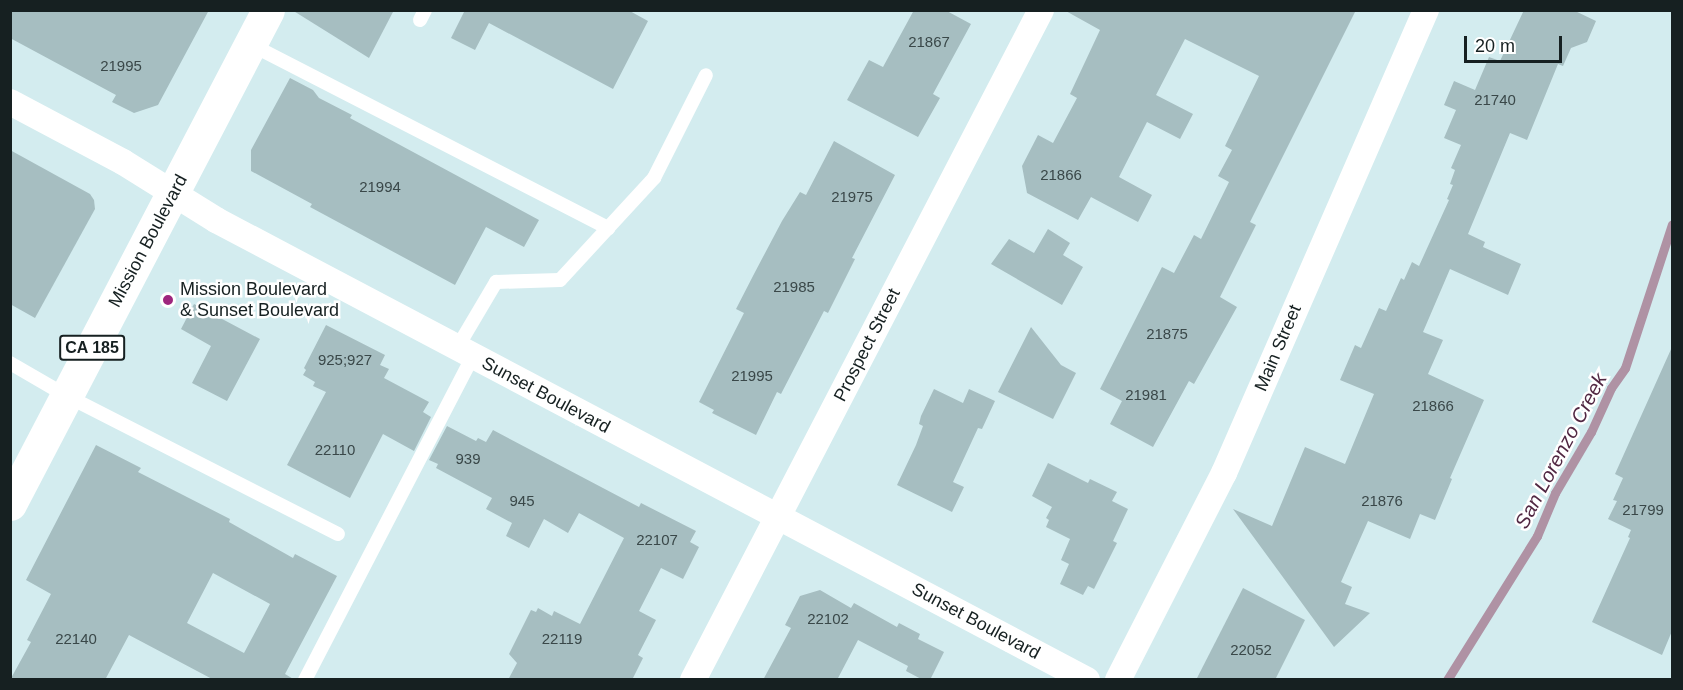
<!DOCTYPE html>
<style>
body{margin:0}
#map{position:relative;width:1683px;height:690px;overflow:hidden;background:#d3ecef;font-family:Arial,sans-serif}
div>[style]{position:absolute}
.stream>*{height:9px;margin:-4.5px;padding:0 4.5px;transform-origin:4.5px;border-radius:4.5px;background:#af92a4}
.building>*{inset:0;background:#a6bec1}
.lane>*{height:14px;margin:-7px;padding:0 7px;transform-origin:7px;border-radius:7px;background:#fff}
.street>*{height:26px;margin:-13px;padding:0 13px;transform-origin:13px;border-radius:13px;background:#fff}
.primary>*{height:33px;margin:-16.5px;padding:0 16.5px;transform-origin:16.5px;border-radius:16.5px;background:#fff}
.dots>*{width:16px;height:16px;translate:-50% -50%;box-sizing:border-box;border:3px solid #fff;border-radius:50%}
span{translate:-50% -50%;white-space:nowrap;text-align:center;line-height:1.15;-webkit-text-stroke:5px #fff;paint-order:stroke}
.number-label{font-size:15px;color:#3a4849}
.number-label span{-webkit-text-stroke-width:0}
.shield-label span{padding:2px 4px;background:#fff;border:2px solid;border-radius:4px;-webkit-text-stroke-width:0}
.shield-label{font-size:16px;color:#162021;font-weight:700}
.street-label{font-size:18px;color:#162021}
.poi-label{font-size:18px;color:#162021}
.left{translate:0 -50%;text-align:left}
.water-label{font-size:20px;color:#512843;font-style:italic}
.frame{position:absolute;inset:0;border:12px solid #162021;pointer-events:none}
.scale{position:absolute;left:1464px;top:36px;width:98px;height:27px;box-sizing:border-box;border:3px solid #162021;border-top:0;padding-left:8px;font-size:18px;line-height:21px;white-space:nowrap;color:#162021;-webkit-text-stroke:4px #fff;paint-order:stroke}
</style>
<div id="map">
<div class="stream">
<div style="left:1447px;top:680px;width:170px;rotate:-58deg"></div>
<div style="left:1537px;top:536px;width:47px;rotate:-67.3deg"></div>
<div style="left:1555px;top:493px;width:71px;rotate:-59.5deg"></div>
<div style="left:1591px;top:432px;width:48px;rotate:-65.6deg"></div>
<div style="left:1611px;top:388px;width:24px;rotate:-55deg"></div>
<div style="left:1625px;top:368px;width:151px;rotate:-71.9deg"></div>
</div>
<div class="building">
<div style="clip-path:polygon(10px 10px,209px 10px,158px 105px,134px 113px,112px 102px,116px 95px,10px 38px)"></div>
<div style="clip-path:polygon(292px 10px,394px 10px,369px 58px)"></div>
<div style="clip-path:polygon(465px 10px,628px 10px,648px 21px,613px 89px,489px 23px,475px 50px,451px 38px)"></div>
<div style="clip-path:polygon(914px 10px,945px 10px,971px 24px,933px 94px,940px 98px,918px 137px,847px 100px,869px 60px,883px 67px)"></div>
<div style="clip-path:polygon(1064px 10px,1356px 10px,1250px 222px,1256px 225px,1220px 297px,1237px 307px,1194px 384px,1189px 381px,1153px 447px,1110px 424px,1122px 401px,1100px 389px,1162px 267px,1174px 273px,1194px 235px,1201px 239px,1229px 182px,1218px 176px,1232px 150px,1225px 146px,1259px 76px,1185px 39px,1156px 95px,1193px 114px,1180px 139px,1147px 122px,1119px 177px,1152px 195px,1138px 222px,1091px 197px,1078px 220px,1027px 193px,1022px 166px,1038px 135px,1053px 143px,1077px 98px,1070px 94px,1100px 30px)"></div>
<div style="clip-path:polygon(1524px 10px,1573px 10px,1596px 21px,1587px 42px,1571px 48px,1563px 66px,1558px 64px,1527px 140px,1510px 133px,1468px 234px,1485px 242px,1483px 247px,1521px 264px,1508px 295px,1450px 269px,1423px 332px,1443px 340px,1428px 374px,1484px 400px,1450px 478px,1452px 479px,1435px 520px,1420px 514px,1410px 539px,1368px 521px,1341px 582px,1352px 587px,1345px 604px,1370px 613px,1334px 647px,1233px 509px,1272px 526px,1305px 447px,1345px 464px,1374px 394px,1340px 380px,1355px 345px,1361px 348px,1379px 308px,1386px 311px,1401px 278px,1404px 280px,1412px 262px,1419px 266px,1449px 200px,1447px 199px,1453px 185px,1450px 184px,1455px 170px,1451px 168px,1461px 145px,1444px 138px,1456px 110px,1444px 105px,1454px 81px,1475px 90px,1489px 57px,1500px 61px)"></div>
<div style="clip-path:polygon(290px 78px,313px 90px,319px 98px,352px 115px,350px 118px,539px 220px,524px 247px,486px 227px,455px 285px,310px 207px,312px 204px,251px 171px,251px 150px)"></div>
<div style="clip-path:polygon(834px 141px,895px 175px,852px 258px,855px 259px,828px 313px,824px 311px,781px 394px,777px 392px,756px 435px,712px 413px,714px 410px,699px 402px,744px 313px,736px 309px,754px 274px,782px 221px,800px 192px,806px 195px)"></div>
<div style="clip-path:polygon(10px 150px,90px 194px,94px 200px,95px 209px,35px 318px,10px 304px)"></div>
<div style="clip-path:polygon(1048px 229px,1070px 243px,1063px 255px,1083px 267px,1062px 305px,991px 264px,1009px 239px,1034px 253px)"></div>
<div style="clip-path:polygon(194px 304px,260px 339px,227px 401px,192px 383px,211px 346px,181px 329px)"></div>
<div style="clip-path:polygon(326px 325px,385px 355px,380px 365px,389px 369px,384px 378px,429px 402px,423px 412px,431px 417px,414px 451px,383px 434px,350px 498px,287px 465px,326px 392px,313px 386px,315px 382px,303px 375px,306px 370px,304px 368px)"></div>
<div style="clip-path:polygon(1031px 327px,1061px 365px,1076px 373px,1053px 419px,998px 392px)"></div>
<div style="clip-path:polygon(1672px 347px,1672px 631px,1662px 655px,1592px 622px,1630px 538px,1628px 537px,1631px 530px,1608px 519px,1617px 501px,1613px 500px,1623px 478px,1615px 474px)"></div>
<div style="clip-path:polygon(934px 389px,963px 403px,969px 389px,995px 401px,982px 429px,978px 428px,953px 482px,964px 487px,952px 512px,897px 485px,916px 445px,923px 426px,919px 424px,921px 416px)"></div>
<div style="clip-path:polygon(447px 426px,476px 441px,478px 438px,486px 442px,493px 430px,639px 507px,641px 503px,696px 531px,690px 542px,699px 547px,683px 579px,661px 568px,639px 611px,656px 620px,638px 655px,643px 658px,632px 680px,508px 680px,517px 663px,509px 654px,531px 610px,536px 612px,538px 608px,552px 616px,554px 611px,580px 624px,624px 538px,579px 513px,568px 533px,544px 519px,529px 548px,506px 536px,512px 523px,486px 509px,492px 498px,436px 468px,438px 464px,429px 460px)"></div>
<div style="clip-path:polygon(evenodd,96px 445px,141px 468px,138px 472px,230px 519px,229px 522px,293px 558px,295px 554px,337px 576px,285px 674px,295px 680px,214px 680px,129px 635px,105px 680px,10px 680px,31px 642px,27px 640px,51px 594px,26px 580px,96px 445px,213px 573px,270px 604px,244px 653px,187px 623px,213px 573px)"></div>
<div style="clip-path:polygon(1048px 463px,1088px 483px,1090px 479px,1117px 492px,1112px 501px,1128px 509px,1113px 541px,1117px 543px,1094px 589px,1088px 586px,1083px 595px,1060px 584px,1069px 564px,1061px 560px,1070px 539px,1046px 527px,1049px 520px,1046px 518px,1052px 507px,1032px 496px)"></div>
<div style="clip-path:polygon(1243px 588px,1305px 620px,1275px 680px,1196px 680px)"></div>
<div style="clip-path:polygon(820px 590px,851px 608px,854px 603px,897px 627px,899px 623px,920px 634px,918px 639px,944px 652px,930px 680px,923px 680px,906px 671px,908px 666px,858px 640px,837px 680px,763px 680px,791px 628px,785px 625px,800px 596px)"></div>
</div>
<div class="lane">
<div style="left:420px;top:20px;width:11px;rotate:-63deg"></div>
<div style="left:250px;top:44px;width:403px;rotate:27.2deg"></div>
<div style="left:457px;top:348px;width:77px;rotate:-59.4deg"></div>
<div style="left:496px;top:282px;width:64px;rotate:-1.8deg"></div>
<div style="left:560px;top:280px;width:139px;rotate:-47.3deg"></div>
<div style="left:654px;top:178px;width:115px;rotate:-63.2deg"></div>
<div style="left:10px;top:363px;width:66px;rotate:30.1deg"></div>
<div style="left:67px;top:396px;width:304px;rotate:27deg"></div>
<div style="left:305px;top:680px;width:365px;rotate:-62.6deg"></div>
</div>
<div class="street">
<div style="left:10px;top:102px;width:128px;rotate:28deg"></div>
<div style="left:123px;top:162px;width:110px;rotate:31.9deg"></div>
<div style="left:216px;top:220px;width:985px;rotate:27.84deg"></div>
<div style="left:693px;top:680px;width:755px;rotate:-62.55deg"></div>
<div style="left:1118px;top:680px;width:233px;rotate:-62.9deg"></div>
<div style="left:1224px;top:473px;width:505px;rotate:-66.43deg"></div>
</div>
<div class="primary">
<div style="left:10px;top:504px;width:557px;rotate:-62.42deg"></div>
</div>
<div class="dots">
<div style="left:168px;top:300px;background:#9e267e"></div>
</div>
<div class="number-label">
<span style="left:929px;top:42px">21867</span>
<span style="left:121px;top:66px">21995</span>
<span style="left:1495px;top:100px">21740</span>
<span style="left:1061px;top:175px">21866</span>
<span style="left:380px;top:187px">21994</span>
<span style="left:852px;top:197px">21975</span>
<span style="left:794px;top:287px">21985</span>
<span style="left:1167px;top:334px">21875</span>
<span style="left:345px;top:360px">925;927</span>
<span style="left:752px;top:376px">21995</span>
<span style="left:1146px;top:395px">21981</span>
<span style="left:1433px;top:406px">21866</span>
<span style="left:335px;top:450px">22110</span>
<span style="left:468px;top:459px">939</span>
<span style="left:522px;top:501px">945</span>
<span style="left:1382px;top:501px">21876</span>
<span style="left:1643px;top:510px">21799</span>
<span style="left:657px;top:540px">22107</span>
<span style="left:828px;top:619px">22102</span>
<span style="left:76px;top:639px">22140</span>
<span style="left:562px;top:639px">22119</span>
<span style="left:1251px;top:650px">22052</span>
</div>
<div class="shield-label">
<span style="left:92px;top:348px">CA 185</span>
</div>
<div class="street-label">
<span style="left:148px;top:241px;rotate:-62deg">Mission Boulevard</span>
<span style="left:867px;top:345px;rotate:-63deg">Prospect Street</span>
<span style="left:1278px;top:348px;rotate:-67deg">Main Street</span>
<span style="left:546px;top:395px;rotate:28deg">Sunset Boulevard</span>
<span style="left:976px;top:621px;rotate:28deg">Sunset Boulevard</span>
</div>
<div class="poi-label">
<span class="left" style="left:180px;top:300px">Mission Boulevard<br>&amp; Sunset Boulevard</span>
</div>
<div class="water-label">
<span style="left:1561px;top:451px;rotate:-62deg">San Lorenzo Creek</span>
</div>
<div class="frame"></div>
<div class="scale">20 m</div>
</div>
